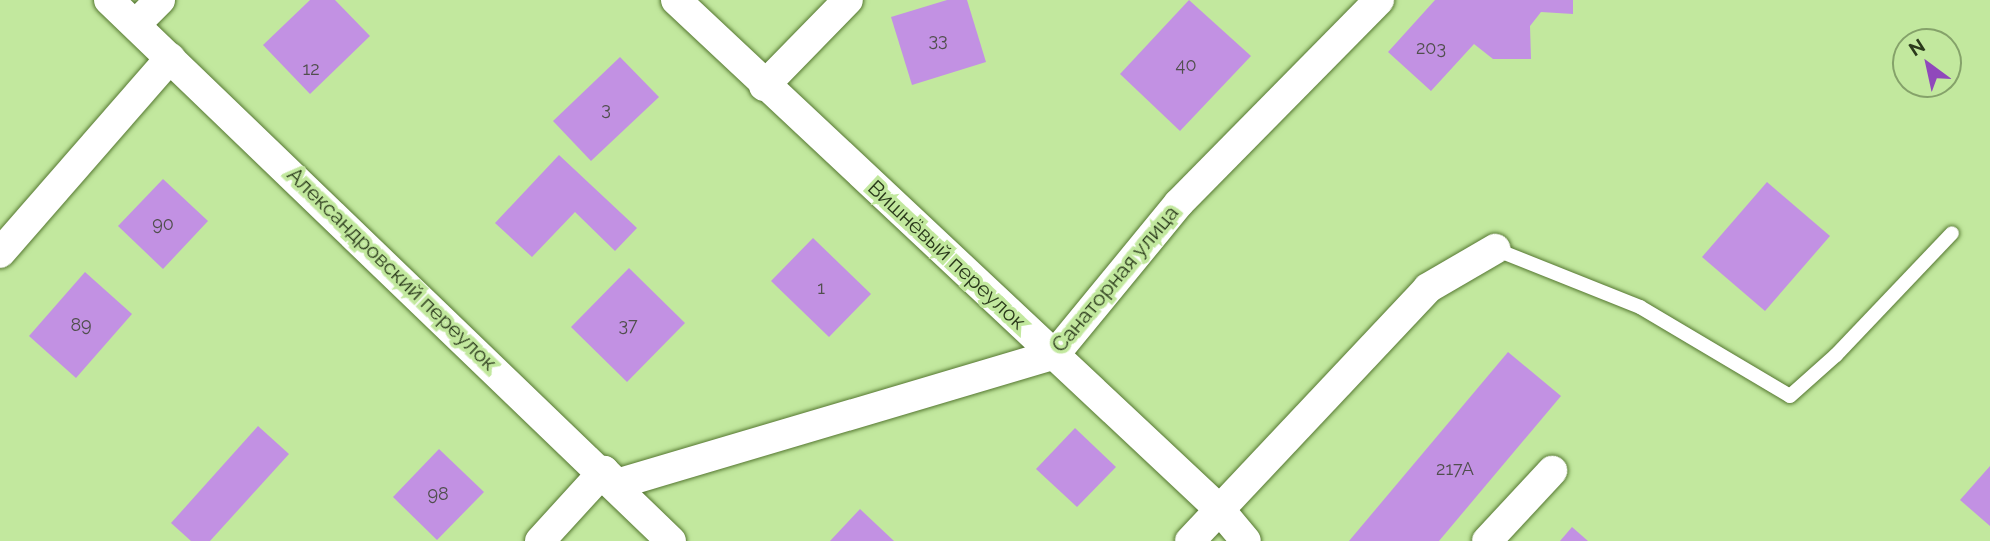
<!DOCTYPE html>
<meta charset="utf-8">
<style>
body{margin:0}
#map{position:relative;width:1990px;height:541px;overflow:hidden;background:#c2e89e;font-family:Raleway,sans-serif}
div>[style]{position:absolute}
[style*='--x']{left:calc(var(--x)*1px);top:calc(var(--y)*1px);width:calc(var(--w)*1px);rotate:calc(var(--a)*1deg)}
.building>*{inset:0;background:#c291e3}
.roads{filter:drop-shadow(0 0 2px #557731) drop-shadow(0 0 2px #557731)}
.service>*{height:14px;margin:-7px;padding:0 7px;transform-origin:7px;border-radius:7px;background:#fff}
.minor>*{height:30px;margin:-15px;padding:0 15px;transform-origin:15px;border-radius:15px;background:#fff}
span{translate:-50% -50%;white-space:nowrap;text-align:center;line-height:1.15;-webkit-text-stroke:7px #c2e89e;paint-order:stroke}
.number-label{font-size:18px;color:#504f4d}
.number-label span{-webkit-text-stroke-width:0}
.street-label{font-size:21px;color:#2a391b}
.north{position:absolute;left:1892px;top:28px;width:70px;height:70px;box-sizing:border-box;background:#c2e89e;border:2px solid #85a26a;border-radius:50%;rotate:327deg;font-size:19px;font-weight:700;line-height:28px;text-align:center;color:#2a391b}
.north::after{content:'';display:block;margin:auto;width:24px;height:32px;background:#9048bb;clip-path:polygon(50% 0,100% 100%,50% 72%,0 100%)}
</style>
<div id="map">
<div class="building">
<div style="clip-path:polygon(310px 0,335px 0,370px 36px,310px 94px,263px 45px)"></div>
<div style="clip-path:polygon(947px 0,967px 0,986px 62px,912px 85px,891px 17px)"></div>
<div style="clip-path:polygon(1189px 0,1251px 56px,1180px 131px,1120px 74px)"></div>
<div style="clip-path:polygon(1435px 0,1573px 0,1573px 14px,1541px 12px,1530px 26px,1531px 59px,1493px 59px,1474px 44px,1431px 91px,1388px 52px)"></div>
<div style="clip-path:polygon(620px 57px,659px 97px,591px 161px,553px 121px)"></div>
<div style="clip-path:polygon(559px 155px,637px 228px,615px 251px,575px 212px,532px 257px,495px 223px)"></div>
<div style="clip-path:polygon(163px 179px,208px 221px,163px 269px,118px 226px)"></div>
<div style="clip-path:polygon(1767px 182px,1830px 236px,1765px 311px,1702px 257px)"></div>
<div style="clip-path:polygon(813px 238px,871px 294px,829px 337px,771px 281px)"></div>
<div style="clip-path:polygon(629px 268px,685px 323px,627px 382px,571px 327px)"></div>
<div style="clip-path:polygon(85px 272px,132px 314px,76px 378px,29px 336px)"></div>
<div style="clip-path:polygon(1508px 352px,1561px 396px,1439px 541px,1349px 541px)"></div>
<div style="clip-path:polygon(258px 426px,289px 454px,210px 541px,191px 541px,171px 523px)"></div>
<div style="clip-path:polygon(1075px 428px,1116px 467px,1077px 507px,1036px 469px)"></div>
<div style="clip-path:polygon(439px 449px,484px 492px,437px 540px,393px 497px)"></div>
<div style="clip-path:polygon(1990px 466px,1990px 526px,1960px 500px)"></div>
<div style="clip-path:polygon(860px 509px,894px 541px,830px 541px)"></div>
<div style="clip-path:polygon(1572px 527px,1588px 541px,1560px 541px)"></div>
</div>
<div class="roads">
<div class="service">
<div style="--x:1495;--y:249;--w:156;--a:21.8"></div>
<div style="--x:1640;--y:307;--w:174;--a:30.7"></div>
<div style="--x:1790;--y:396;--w:62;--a:-41.7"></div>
<div style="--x:1836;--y:355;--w:168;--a:-46.4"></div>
</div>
<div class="minor">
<div style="--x:109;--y:0;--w:780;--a:43.91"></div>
<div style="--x:676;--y:0;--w:746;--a:43.15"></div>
<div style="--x:1220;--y:510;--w:40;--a:50"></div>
<div style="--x:136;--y:24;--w:34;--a:-45"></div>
<div style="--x:764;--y:86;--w:120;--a:-45.7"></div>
<div style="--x:0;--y:253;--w:259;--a:-48.9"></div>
<div style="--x:540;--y:541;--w:95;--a:-47.6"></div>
<div style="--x:604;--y:471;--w:18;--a:45"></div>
<div style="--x:617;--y:484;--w:457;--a:-16.5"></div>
<div style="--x:1055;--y:354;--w:195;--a:-50.6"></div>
<div style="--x:1179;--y:203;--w:285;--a:-45.4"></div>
<div style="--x:1190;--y:541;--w:347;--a:-46.7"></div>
<div style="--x:1428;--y:288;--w:78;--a:-30.2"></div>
<div style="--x:1487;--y:541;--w:96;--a:-47.1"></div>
</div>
</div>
<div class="number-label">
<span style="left:938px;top:40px">33</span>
<span style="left:1431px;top:48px">203</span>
<span style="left:1186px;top:65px">40</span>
<span style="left:311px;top:69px">12</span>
<span style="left:606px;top:109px">3</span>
<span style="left:163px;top:224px">90</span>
<span style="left:821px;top:288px">1</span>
<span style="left:81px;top:325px">89</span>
<span style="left:628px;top:325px">37</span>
<span style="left:1455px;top:469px">217А</span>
<span style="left:438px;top:494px">98</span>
</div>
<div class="street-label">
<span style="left:947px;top:255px;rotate:43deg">Вишнёвый переулок</span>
<span style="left:392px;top:269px;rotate:44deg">Александровский переулок</span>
<span style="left:1115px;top:279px;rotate:-50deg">Санаторная улица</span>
</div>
<div class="north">N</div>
</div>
